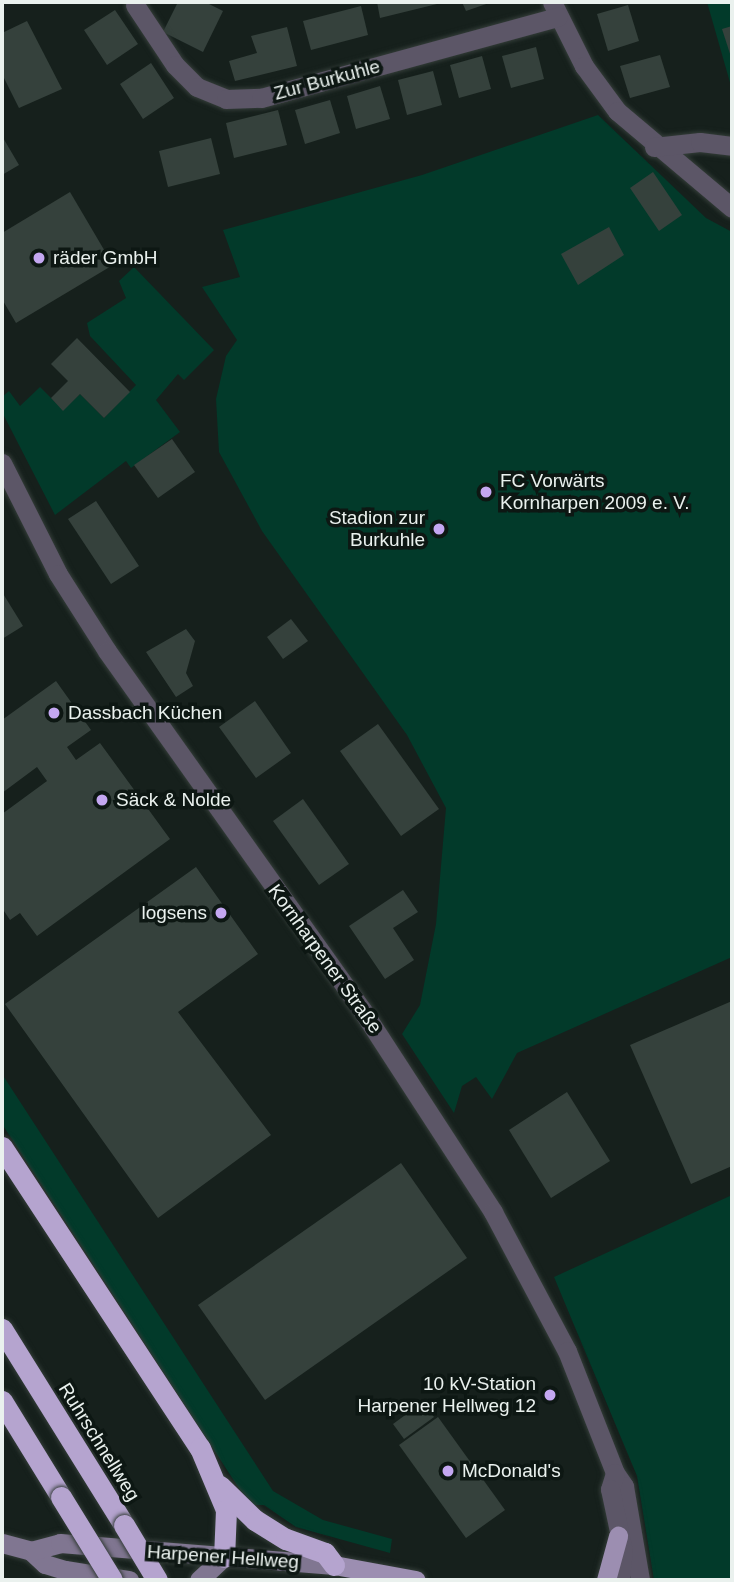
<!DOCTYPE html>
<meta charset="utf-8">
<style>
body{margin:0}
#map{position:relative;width:734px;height:1582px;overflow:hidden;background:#16201c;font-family:Arial,sans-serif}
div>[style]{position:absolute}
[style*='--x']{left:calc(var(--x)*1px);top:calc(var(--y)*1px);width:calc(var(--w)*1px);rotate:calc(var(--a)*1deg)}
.green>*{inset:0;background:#023a2a}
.building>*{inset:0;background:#35413c}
.roads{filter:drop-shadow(0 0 2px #343d39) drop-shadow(0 0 2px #343d39)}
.minor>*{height:19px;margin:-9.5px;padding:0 9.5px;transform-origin:9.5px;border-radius:9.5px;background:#5c5667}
.secondary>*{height:19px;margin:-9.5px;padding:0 9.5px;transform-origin:9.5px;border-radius:9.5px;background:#807691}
.primary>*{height:19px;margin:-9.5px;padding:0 9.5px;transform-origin:9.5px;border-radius:9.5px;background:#9c8eb1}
.motorway>*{height:21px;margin:-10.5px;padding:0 10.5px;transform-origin:10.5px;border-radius:10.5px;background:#b5a4cf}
.bridges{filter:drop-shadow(0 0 2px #343d39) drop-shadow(0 0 2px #343d39)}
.motorway-bridge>*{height:21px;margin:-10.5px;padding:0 10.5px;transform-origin:10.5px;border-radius:10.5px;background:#b5a4cf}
.dots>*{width:19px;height:19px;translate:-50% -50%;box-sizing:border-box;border:4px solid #0d1713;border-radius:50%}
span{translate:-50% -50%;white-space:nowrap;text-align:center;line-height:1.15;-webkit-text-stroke:7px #0d1713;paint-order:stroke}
.street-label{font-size:19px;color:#eaf1ee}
.poi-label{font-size:19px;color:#eaf1ee}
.left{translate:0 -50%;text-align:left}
.right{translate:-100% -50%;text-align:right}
.frame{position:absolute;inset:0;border:4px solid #eaf1ee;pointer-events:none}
</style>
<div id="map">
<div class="green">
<div style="clip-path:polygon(707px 2px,732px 2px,732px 86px,731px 86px)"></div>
<div style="clip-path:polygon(598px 115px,706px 218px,732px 232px,732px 957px,517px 1053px,492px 1099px,476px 1077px,462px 1086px,454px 1113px,402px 1034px,420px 1005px,436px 924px,446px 808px,407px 735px,262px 531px,219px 452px,216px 399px,226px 356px,237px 340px,202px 287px,240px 277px,223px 230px,422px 175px)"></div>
<div style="clip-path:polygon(134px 267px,214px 350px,184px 380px,178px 374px,156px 400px,180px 432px,131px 468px,126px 461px,55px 515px,2px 412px,2px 397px,9px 391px,20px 406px,40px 387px,63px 410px,80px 394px,104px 418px,136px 385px,90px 336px,87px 323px,126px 298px,119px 281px)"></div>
<div style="clip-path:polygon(2px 1074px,273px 1491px,323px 1520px,392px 1539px,390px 1553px,296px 1527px,264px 1505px,254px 1505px,240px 1490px,2px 1124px)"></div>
<div style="clip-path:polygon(732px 1195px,732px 1580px,654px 1580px,637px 1476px,554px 1277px)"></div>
</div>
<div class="building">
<div style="clip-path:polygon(178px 2px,205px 2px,223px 11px,203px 52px,163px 32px)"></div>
<div style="clip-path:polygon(377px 2px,437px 2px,437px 4px,380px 18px)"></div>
<div style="clip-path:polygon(462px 2px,492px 2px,466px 11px)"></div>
<div style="clip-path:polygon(628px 5px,639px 41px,608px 51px,597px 14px)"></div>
<div style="clip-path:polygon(361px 6px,368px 35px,311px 50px,303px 21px)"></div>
<div style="clip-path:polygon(115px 10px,138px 44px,107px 65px,84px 30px)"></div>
<div style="clip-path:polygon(27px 21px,62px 89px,19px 108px,2px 74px,2px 33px)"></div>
<div style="clip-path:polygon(732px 26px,732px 60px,722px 29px)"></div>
<div style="clip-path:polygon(287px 27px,297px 66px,235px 81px,229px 61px,257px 53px,251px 36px)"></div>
<div style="clip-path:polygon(536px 47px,544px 79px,511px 88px,502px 56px)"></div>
<div style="clip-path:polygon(660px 55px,670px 87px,630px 98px,620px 66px)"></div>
<div style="clip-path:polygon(482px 56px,491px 89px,459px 98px,450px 65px)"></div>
<div style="clip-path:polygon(151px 63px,174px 98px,143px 119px,120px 84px)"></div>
<div style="clip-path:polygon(433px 71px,442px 105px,407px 115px,398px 80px)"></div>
<div style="clip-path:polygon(380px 86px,390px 119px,356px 129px,347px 96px)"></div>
<div style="clip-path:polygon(330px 100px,340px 133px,305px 144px,295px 110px)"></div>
<div style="clip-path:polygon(278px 110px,287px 145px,234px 158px,226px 123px)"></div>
<div style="clip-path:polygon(2px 136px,19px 165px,2px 175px)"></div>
<div style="clip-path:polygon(211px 138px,220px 174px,168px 187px,159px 151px)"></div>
<div style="clip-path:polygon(653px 172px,682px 215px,659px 231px,630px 188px)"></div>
<div style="clip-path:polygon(70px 192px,113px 265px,16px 323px,2px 299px,2px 233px)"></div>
<div style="clip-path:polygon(609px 227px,624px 255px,578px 285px,561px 254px)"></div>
<div style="clip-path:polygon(77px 338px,130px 392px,104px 418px,80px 394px,63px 411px,51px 398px,68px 381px,51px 364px)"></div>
<div style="clip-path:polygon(172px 439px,195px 472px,158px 498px,134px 465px)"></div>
<div style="clip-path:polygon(96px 501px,139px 566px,111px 584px,68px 519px)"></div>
<div style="clip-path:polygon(2px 592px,23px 626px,2px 639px)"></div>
<div style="clip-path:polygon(291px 619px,308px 641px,283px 659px,267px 637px)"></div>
<div style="clip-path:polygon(186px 629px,195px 641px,186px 673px,193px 686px,176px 697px,146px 652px)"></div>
<div style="clip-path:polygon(56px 681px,91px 730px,67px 747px,76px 760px,100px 743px,170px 839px,37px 936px,20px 913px,10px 920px,2px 908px,2px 814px,47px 781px,37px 767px,2px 793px,2px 720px)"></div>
<div style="clip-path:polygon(255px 701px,291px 753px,256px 778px,219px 727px)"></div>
<div style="clip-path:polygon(378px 724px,439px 809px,401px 836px,340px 751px)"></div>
<div style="clip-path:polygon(303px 799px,349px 864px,319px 885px,273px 821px)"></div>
<div style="clip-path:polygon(196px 867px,258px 954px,178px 1012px,271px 1135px,158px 1218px,5px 1004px)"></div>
<div style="clip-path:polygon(403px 890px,418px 912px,393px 928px,414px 960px,385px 979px,349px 926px)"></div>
<div style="clip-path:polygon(732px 1001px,732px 1166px,691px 1184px,630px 1045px)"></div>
<div style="clip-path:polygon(567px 1092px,610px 1161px,551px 1198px,509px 1130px)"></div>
<div style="clip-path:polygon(401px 1163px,467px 1258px,265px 1400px,198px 1305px)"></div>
<div style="clip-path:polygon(550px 1389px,556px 1396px,550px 1401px,544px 1393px)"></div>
<div style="clip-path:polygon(423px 1402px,434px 1417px,404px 1439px,393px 1424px)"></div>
<div style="clip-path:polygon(438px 1417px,505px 1510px,466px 1538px,399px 1445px)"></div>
</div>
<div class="roads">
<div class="minor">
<div style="--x:552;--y:2;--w:72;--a:63.4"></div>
<div style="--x:584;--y:66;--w:56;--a:53.7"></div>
<div style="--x:617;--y:111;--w:150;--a:40.1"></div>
<div style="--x:135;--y:5;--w:72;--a:56.3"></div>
<div style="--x:175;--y:65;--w:31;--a:45"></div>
<div style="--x:197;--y:87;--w:31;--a:22"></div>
<div style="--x:226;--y:99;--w:35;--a:-2"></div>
<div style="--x:261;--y:98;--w:308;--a:-15.3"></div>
<div style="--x:654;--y:147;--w:46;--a:-6.2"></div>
<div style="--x:700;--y:142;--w:32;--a:7"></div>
<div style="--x:2;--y:463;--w:124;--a:63.2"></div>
<div style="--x:58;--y:574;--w:91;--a:57.5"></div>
<div style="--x:107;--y:651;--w:440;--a:54.6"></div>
<div style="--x:362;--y:1010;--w:241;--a:57"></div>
<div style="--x:493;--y:1212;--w:157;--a:62"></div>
<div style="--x:567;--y:1351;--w:131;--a:68.5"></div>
<div style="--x:615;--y:1473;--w:16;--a:55"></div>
<div style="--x:624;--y:1486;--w:95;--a:80.3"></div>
<div style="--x:615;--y:1473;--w:17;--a:107"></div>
<div style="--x:610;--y:1489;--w:62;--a:78"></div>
<div style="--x:623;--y:1550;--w:30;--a:96"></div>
</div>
<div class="secondary">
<div style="--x:2;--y:1543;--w:30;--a:15"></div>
<div style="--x:31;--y:1551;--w:19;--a:43"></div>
<div style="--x:45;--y:1564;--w:21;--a:17"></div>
<div style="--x:65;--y:1570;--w:65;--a:8.9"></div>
<div style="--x:31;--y:1551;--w:30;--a:-15"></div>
<div style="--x:60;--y:1543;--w:275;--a:4.6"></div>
<div style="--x:199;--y:1580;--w:34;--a:-43"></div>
</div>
<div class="primary">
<div style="--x:334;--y:1565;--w:83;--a:10.4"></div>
<div style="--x:606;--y:1580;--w:46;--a:-74.7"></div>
</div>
<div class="motorway">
<div style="--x:2;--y:1147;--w:360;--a:56.7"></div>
<div style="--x:200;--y:1448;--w:67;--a:67.2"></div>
<div style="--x:226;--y:1510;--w:47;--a:92.4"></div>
<div style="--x:2;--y:1329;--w:231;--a:58.1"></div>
<div style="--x:2;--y:1401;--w:113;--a:58.4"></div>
<div style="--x:220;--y:1486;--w:49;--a:44.2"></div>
<div style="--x:255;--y:1520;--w:36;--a:32"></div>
<div style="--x:286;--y:1539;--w:41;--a:19.7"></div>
<div style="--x:325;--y:1553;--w:15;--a:53"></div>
</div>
</div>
<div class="bridges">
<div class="motorway-bridge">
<div style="--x:61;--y:1497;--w:97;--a:58.4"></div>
<div style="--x:124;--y:1525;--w:64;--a:59"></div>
</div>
</div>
<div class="dots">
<div style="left:39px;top:258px;background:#c4a7f1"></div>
<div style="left:486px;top:492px;background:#c4a7f1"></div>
<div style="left:439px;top:529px;background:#c4a7f1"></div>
<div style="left:54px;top:713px;background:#c4a7f1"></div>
<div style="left:102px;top:800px;background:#c4a7f1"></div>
<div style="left:221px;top:913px;background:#c4a7f1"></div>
<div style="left:550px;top:1395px;background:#c4a7f1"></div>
<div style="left:448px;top:1471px;background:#c4a7f1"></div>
</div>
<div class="street-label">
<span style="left:327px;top:80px;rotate:-15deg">Zur Burkuhle</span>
<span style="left:325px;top:959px;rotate:54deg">Kornharpener Straße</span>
<span style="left:99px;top:1442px;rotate:58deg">Ruhrschnellweg</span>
<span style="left:223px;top:1557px;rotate:4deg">Harpener Hellweg</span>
</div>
<div class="poi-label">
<span class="left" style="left:53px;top:258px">räder GmbH</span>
<span class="left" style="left:500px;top:492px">FC Vorwärts<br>Kornharpen 2009 e. V.</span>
<span class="right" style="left:425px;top:529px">Stadion zur<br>Burkuhle</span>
<span class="left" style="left:68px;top:713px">Dassbach Küchen</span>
<span class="left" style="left:116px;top:800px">Säck &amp; Nolde</span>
<span class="right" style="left:207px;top:913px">logsens</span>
<span class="right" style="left:536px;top:1395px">10 kV-Station<br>Harpener Hellweg 12</span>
<span class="left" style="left:462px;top:1471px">McDonald's</span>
</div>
<div class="frame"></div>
</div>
